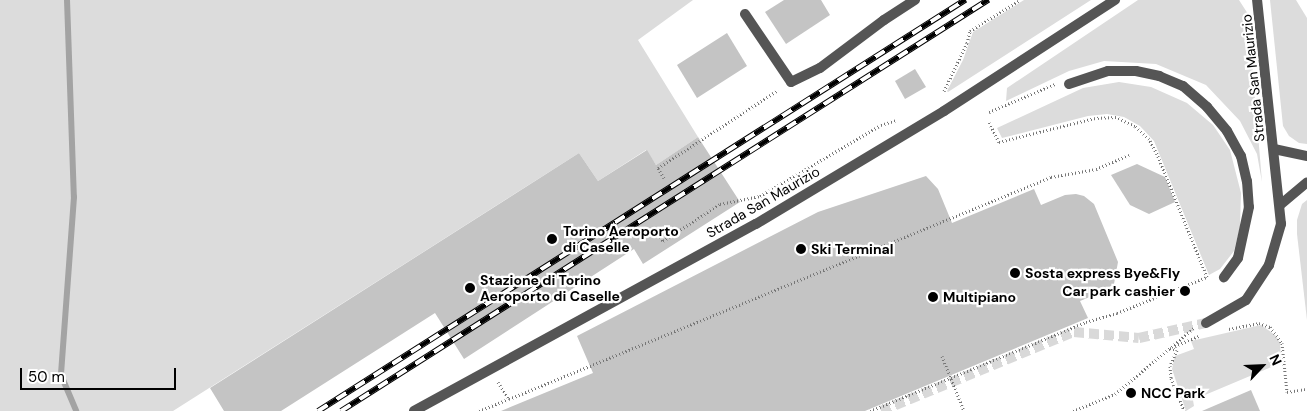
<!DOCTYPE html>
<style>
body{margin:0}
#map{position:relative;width:1307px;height:411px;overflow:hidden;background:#fff;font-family:"DM Sans",sans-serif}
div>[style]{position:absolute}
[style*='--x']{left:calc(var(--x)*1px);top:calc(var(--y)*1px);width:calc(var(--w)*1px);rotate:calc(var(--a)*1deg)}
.green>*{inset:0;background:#dcdcdc}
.stream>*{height:6px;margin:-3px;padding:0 3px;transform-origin:3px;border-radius:3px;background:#a3a3a3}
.building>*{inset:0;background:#c4c4c4}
.street-tunnel>*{height:10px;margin-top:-5px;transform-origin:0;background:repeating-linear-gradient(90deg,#d9d9d9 0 10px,transparent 0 15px)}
.path>*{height:3px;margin-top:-1.5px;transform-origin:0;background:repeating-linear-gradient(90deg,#777 0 1px,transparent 0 3.5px)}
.street>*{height:10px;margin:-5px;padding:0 5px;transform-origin:5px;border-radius:5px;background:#555}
.rail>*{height:5.5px;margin-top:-2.75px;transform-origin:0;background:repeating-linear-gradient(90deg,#fff 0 11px,#000 0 22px);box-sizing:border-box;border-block:1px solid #000}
.dots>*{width:14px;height:14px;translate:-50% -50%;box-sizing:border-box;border:2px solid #fff;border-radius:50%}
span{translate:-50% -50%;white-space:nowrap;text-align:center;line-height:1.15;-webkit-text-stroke:4.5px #fff;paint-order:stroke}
.street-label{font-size:14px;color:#000}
.poi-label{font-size:14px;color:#000;font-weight:700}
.left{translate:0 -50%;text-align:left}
.right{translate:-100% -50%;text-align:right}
.north{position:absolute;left:1237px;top:341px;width:50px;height:50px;-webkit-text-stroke:4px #fff;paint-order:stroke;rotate:65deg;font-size:14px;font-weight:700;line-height:20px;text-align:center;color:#000}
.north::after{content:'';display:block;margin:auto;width:18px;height:22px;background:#000;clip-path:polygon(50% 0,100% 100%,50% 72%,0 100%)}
.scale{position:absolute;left:20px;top:368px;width:156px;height:22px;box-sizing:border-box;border:2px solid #000;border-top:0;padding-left:6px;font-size:15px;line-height:18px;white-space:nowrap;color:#000;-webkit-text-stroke:4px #fff;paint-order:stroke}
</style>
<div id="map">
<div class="green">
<div style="clip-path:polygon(0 0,693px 0,638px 40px,698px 137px,656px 165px,646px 150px,598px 181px,579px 153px,173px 411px,0 411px)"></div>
<div style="clip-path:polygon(1024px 0,1091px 0,948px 92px,947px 91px,963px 60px,973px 32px)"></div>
<div style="clip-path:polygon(1138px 0,1239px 0,1248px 14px,1262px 182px,1257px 154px,1240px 121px,1206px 85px,1156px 64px,1104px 61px,1069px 71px,1006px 101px,1007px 88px)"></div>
<div style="clip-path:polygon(1270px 0,1296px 0,1307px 18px,1307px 144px,1299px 143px,1289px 136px,1283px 126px)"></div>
<div style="clip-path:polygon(1119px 82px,1151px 87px,1187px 103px,1213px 125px,1230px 150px,1241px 193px,1240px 227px,1234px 251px,1220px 269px,1209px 275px,1154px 141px,1140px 126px,1124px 117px,1107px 114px,1088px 116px,1002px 138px,997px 128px,1083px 88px)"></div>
<div style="clip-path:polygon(1307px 200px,1307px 320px,1297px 234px,1297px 220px,1302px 204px)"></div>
<div style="clip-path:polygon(1261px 325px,1275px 335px,1280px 343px,1281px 359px,1274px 366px,1193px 400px,1194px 406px,1186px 411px,1172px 369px,1175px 356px,1194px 349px,1191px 341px)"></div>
</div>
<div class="stream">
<div style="--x:67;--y:0;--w:197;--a:88"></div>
<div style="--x:74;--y:197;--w:178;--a:94.2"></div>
<div style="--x:61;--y:375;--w:39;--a:67"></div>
</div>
<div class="building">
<div style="clip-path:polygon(784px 0,821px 0,830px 15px,786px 44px,765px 12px)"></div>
<div style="clip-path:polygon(727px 33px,747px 66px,697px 98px,677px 65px)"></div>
<div style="clip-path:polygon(915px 69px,926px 87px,905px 99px,895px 81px)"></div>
<div style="clip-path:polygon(698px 137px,740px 202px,643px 264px,634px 249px,464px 359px,435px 313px,281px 411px,224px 411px,210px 388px,579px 153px,598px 181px,647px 150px,656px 165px)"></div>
<div style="clip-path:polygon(1137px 164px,1165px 177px,1175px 202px,1149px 214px,1130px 205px,1111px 175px)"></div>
<div style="clip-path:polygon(926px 176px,938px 189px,952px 223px,1034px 189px,1041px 205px,1065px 195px,1076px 194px,1084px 196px,1094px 204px,1118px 262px,1114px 284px,1102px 292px,1080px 301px,1088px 318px,865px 411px,501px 411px,593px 373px,577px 336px,818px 212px)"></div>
<div style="clip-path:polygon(1251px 390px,1260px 411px,1202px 411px)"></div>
</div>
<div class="street-tunnel">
<div style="--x:881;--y:411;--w:209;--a:-22.3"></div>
<div style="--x:1074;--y:332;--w:65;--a:5.3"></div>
<div style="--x:1139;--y:338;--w:69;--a:-12.6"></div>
</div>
<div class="path">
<div style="--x:944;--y:91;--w:53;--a:-64.4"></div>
<div style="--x:967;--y:43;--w:12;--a:-76"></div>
<div style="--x:970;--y:31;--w:59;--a:-31.8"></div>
<div style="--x:989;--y:112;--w:72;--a:-23"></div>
<div style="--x:664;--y:178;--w:12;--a:-121"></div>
<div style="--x:658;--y:168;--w:143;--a:-33"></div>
<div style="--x:654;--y:228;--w:16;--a:55"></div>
<div style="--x:663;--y:241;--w:68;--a:-33"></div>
<div style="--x:720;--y:204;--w:41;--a:-11.3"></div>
<div style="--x:760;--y:196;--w:140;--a:-30.4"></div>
<div style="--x:881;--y:125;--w:16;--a:-18"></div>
<div style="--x:1229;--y:329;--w:31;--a:-11"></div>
<div style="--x:1259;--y:323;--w:12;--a:20"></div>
<div style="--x:1270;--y:327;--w:20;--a:53"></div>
<div style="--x:1282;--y:343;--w:49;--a:84.2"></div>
<div style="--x:1287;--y:392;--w:20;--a:-9"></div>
<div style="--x:1175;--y:346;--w:26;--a:-23"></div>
<div style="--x:1170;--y:348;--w:7;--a:16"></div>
<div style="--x:1177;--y:350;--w:17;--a:114"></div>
<div style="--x:1170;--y:366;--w:12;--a:85"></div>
<div style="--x:1171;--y:378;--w:35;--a:68"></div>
<div style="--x:942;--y:356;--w:59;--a:68.2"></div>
<div style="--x:498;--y:382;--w:20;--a:57"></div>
<div style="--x:509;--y:399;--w:586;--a:-22.27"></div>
<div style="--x:1051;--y:177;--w:46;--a:-10.1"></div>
<div style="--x:1096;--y:169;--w:36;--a:-23"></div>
<div style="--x:479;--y:411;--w:32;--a:-22"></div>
<div style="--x:870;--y:411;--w:234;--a:-22.4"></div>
<div style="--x:1086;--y:322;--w:32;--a:-16"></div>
<div style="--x:1117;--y:313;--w:97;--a:-21.8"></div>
<div style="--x:1207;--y:277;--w:133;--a:-112.1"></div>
<div style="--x:1157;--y:154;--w:17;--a:-118"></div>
<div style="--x:1149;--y:139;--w:19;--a:-137"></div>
<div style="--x:1135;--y:126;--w:21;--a:-155"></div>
<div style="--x:1116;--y:117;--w:21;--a:177"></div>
<div style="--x:1095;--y:118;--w:99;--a:166"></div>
<div style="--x:999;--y:142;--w:22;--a:-117"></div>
<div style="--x:1073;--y:411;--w:45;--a:-22"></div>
<div style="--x:1115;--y:394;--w:103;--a:-39.9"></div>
</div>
<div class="street">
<div style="--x:745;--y:14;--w:82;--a:55.9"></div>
<div style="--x:791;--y:82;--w:32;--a:-26"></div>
<div style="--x:820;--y:68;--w:80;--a:-36.9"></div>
<div style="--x:884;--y:20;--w:37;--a:-33"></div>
<div style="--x:1069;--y:84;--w:41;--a:-18.4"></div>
<div style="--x:1108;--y:71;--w:28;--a:0"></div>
<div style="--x:1136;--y:71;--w:24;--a:12"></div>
<div style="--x:1159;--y:76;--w:26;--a:23"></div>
<div style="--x:1183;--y:86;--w:32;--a:41"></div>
<div style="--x:1207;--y:107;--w:31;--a:50"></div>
<div style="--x:1227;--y:131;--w:29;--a:61"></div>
<div style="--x:1241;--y:156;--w:26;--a:77"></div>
<div style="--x:1247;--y:181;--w:26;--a:86"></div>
<div style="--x:1249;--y:207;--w:52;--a:102.2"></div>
<div style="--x:1238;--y:258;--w:24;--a:126"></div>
<div style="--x:1274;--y:149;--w:34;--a:12"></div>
<div style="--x:1280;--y:205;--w:35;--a:-40"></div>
<div style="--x:1206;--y:323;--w:46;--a:-29.9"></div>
<div style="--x:1246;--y:300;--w:42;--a:-56.7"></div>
<div style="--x:1269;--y:265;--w:43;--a:-73.7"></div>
<div style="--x:1281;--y:224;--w:225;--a:-96.1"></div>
<div style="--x:414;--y:411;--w:390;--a:-28.7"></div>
<div style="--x:756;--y:224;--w:219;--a:-31"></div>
<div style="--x:944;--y:111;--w:204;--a:-33"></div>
</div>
<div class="rail">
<div style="--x:318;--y:411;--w:767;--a:-32.43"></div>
<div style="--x:341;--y:411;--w:767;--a:-32.43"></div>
</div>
<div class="dots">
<div style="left:552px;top:239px;background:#000"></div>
<div style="left:801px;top:249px;background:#000"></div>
<div style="left:1015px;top:273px;background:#000"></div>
<div style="left:470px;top:288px;background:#000"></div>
<div style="left:1185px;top:291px;background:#000"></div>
<div style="left:933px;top:297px;background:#000"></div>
<div style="left:1131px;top:393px;background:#000"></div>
</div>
<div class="street-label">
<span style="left:1253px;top:78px;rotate:-96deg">Strada San Maurizio</span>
<span style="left:763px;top:202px;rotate:-30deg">Strada San Maurizio</span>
</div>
<div class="poi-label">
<span class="left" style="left:563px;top:239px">Torino Aeroporto<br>di Caselle</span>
<span class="left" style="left:811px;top:249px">Ski Terminal</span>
<span class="left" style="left:1025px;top:273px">Sosta express Bye&amp;Fly</span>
<span class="left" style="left:480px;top:288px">Stazione di Torino<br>Aeroporto di Caselle</span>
<span class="right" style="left:1175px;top:291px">Car park cashier</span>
<span class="left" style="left:943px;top:297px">Multipiano</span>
<span class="left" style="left:1141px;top:393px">NCC Park</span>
</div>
<div class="north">N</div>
<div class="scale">50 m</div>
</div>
